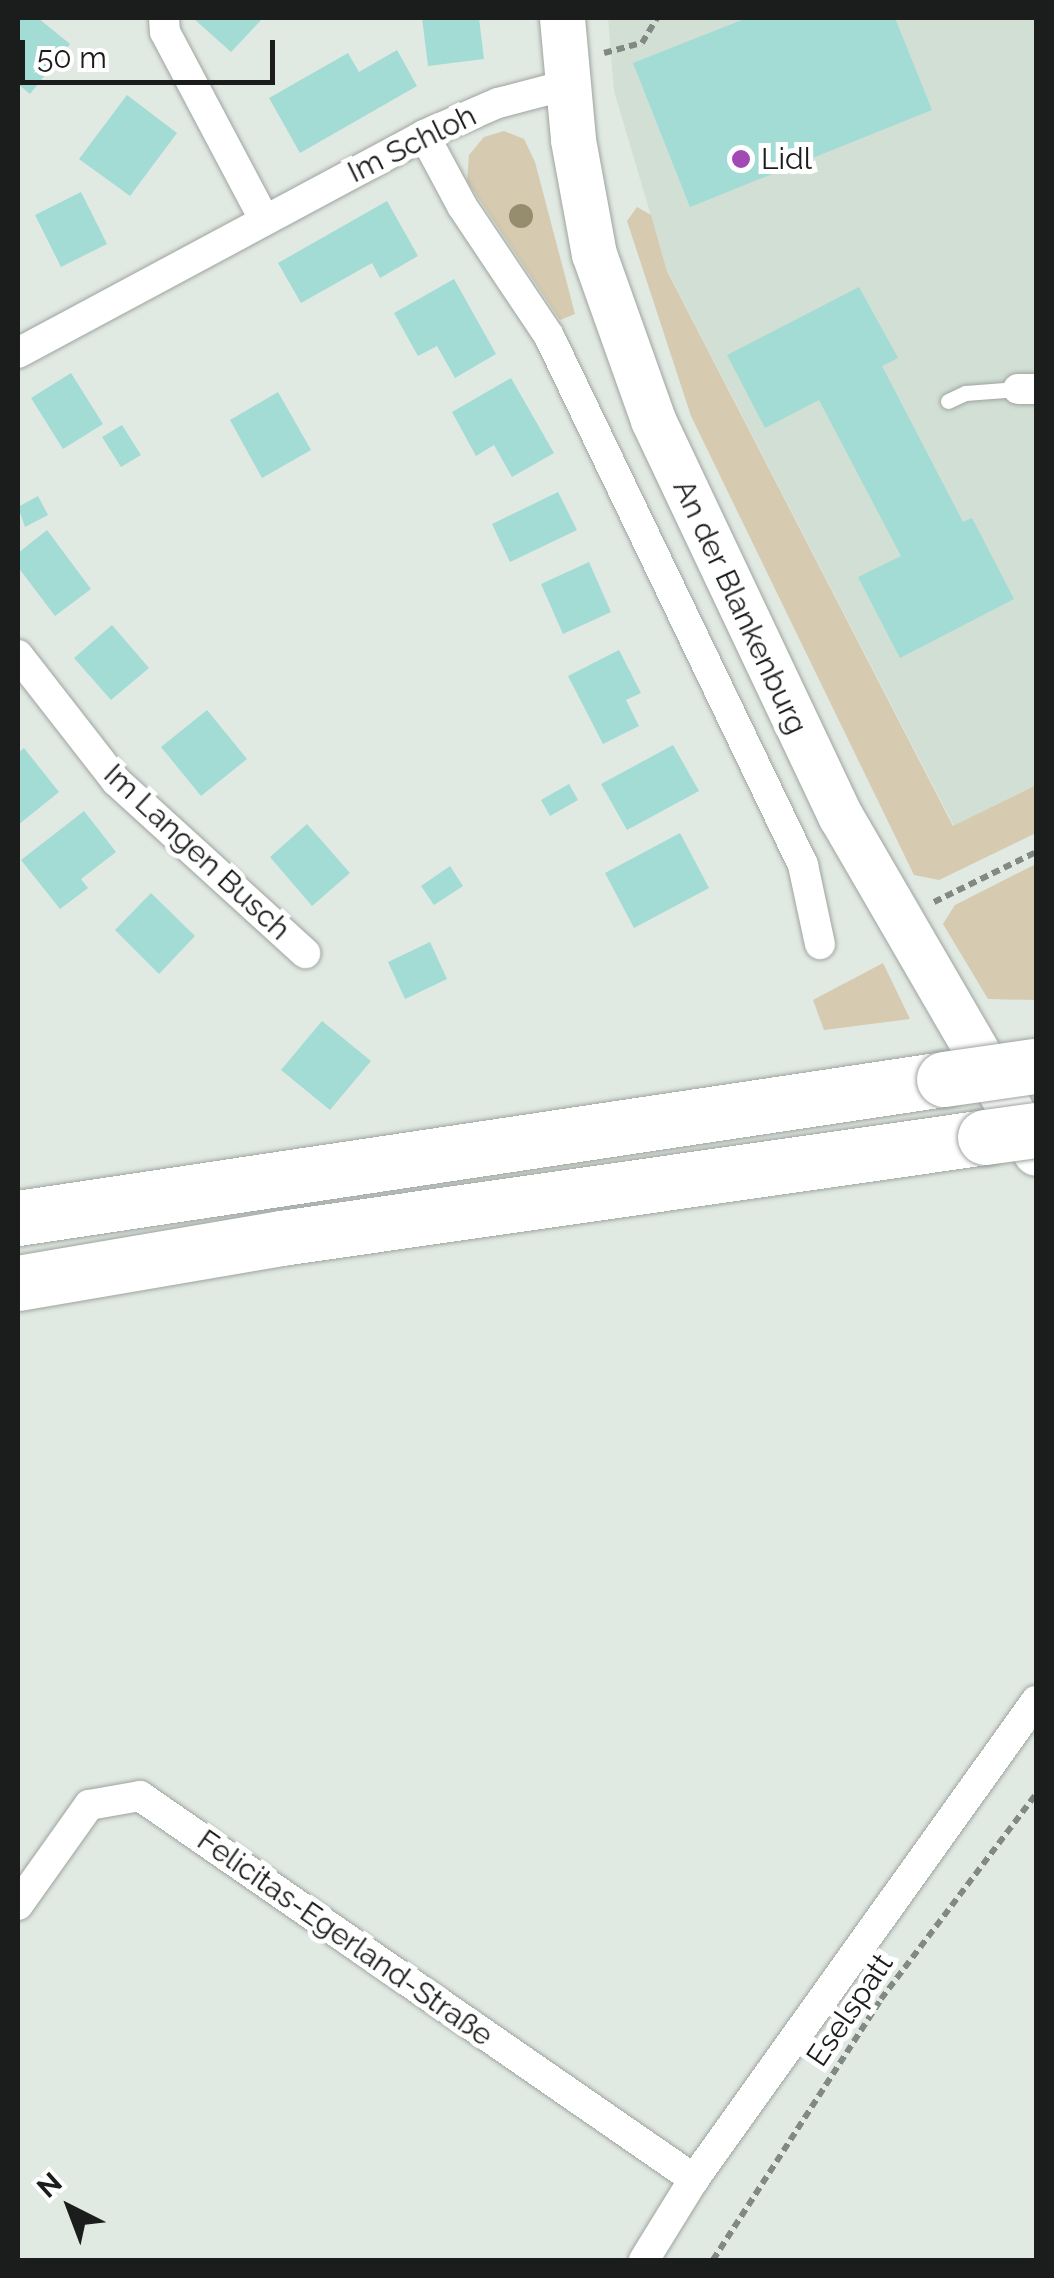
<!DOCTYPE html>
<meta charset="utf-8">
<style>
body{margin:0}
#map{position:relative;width:1054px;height:2278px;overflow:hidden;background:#e1e9e3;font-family:Raleway,sans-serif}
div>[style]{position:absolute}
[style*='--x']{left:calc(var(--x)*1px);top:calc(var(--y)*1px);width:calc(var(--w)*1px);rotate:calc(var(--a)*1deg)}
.built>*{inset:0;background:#d1dfd4}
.green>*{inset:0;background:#d6cab1}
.building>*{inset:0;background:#a2dcd5}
.path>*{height:6px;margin-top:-3px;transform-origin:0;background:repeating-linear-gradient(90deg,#828883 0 8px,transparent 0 13px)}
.roads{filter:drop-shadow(0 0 2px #9ea49f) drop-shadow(0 0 2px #9ea49f)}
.lane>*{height:15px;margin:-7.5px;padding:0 7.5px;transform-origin:7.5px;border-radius:7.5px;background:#fff}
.street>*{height:30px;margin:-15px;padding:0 15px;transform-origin:15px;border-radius:15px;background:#fff}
.secondary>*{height:45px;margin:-22.5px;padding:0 22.5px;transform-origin:22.5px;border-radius:22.5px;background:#fff}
.highway>*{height:55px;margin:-27.5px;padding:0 27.5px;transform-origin:27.5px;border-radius:27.5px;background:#fff}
.bridges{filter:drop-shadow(0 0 2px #9ea49f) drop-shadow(0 0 2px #9ea49f)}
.highway-bridge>*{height:55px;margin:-27.5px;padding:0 27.5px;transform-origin:27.5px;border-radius:27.5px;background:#fff}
.trees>*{width:24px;height:24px;margin:-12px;border-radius:50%;background:#958d6e}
.dots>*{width:28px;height:28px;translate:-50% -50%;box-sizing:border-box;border:5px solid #fff;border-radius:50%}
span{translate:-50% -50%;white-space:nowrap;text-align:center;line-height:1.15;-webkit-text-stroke:10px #fff;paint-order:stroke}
.street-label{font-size:30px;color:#1a1d1b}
.poi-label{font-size:30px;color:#1a1d1b}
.left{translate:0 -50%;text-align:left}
.frame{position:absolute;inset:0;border:20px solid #1a1d1b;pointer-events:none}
.north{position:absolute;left:20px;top:2158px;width:100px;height:100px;-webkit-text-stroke:8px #fff;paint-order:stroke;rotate:318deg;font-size:28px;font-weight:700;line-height:40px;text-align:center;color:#1a1d1b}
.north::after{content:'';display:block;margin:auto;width:35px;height:45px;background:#1a1d1b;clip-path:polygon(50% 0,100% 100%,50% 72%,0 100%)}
.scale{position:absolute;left:20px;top:40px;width:255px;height:45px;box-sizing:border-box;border:5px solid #1a1d1b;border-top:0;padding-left:12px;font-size:30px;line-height:35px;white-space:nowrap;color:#1a1d1b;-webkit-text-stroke:8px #fff;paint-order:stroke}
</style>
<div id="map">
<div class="built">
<div style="clip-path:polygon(608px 18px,1036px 18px,1036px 785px,954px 826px,667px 270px,614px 91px)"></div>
</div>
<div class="green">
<div style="clip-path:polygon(504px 131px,524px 139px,535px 162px,575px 314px,560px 320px,467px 181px,469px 155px,484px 137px)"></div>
<div style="clip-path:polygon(637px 207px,651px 215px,667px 271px,953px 826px,1036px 785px,1036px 833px,939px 880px,914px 875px,691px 416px,627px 221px)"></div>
<div style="clip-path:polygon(1036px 864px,1036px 1000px,988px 999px,943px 924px,955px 905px)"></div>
<div style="clip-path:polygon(883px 963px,910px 1019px,824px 1030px,813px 1000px)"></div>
</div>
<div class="building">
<div style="clip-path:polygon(18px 18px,38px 18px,70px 44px,30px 94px,18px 84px)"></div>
<div style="clip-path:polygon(193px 18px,263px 18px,231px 52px)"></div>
<div style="clip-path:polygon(422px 18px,479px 18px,484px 59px,428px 66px)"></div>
<div style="clip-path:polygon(747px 18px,895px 18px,932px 110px,690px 207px,633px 63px)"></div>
<div style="clip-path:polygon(397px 50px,417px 86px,300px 153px,269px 98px,348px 53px,359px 72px)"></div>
<div style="clip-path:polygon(127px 95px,177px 133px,130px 196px,79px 159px)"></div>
<div style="clip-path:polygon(81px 192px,107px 244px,61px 267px,35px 215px)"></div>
<div style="clip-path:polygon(387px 201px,418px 256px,380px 278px,372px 263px,301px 303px,278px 263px)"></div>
<div style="clip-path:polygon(454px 279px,496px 354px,455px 378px,437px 346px,418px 356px,394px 313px)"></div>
<div style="clip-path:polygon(859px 287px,898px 358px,882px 366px,963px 522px,972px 518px,1014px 599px,900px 658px,858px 577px,901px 556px,819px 400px,765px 428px,727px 355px)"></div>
<div style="clip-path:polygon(71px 373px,103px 424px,63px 449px,31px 398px)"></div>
<div style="clip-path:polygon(511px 378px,554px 453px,512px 477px,494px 445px,476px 456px,452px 412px)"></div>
<div style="clip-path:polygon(278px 392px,311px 450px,262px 478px,230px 420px)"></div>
<div style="clip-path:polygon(122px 425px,141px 455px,121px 467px,102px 437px)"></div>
<div style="clip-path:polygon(558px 492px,577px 530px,510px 562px,492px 524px)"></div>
<div style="clip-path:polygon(38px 496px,48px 515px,25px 527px,18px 507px)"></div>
<div style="clip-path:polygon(47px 530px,91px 589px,55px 616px,18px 567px,18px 553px)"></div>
<div style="clip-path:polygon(589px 562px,611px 612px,563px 634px,541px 584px)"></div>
<div style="clip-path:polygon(112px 625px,149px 668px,111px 700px,74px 658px)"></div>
<div style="clip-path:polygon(619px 650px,641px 693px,626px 700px,639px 726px,603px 744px,568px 676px)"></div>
<div style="clip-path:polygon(207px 710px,247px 759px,201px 796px,161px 747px)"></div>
<div style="clip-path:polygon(673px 745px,699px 791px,627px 830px,601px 784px)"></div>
<div style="clip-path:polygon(24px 748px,59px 792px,18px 825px,18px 753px)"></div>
<div style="clip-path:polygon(569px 784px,578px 800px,550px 816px,541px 800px)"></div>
<div style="clip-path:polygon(84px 811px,116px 852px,81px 879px,88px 888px,60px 909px,21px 860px)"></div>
<div style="clip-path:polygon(307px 824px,350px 873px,312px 906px,270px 857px)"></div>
<div style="clip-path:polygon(680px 833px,709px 888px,634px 928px,605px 873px)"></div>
<div style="clip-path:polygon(450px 866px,463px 886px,434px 905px,421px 886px)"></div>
<div style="clip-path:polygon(151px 893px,195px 936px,159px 974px,115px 930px)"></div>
<div style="clip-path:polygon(430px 942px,447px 979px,405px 999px,388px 962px)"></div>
<div style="clip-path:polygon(322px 1021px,371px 1061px,330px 1110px,281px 1070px)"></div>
</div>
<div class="path">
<div style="--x:604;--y:53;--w:39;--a:-15"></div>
<div style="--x:642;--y:43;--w:29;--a:-59"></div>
<div style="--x:934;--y:902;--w:114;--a:-26.1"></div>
<div style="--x:713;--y:2260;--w:310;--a:-57.2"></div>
<div style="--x:881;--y:1999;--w:257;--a:-52.9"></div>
</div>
<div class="roads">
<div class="lane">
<div style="--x:948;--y:401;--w:19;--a:-25"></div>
<div style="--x:965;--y:393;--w:53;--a:-4.3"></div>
</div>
<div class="street">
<div style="--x:164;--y:18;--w:14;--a:86"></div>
<div style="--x:165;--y:32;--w:212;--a:62.1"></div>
<div style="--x:424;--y:135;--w:81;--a:61.8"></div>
<div style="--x:462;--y:206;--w:156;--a:56.2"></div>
<div style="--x:549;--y:336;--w:587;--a:64.35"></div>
<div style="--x:803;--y:865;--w:81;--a:77.9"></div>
<div style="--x:18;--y:353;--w:461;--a:-28.2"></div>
<div style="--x:424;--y:135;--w:81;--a:-23.4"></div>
<div style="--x:498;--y:103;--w:71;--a:-14.6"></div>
<div style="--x:1018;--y:389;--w:18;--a:0"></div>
<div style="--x:18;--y:655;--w:160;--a:52.1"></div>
<div style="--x:116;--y:781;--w:256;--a:42.3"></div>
<div style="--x:18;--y:1905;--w:123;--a:-54.6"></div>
<div style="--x:89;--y:1805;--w:52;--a:-10"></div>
<div style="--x:140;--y:1796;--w:674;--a:34.66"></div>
<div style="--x:644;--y:2260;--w:95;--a:-58.3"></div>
<div style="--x:694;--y:2179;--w:588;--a:-54.42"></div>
</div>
<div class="secondary">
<div style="--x:562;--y:18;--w:122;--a:84.8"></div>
<div style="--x:573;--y:140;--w:116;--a:79.6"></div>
<div style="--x:594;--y:254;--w:176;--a:70.4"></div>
<div style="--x:653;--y:420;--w:439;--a:64.7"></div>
<div style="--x:841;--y:817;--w:388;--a:59.9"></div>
</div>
<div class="highway">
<div style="--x:18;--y:1218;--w:936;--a:-8.54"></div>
<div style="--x:18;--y:1283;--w:267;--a:-9.7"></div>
<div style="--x:281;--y:1238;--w:711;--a:-8.16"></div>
</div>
</div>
<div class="bridges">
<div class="highway-bridge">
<div style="--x:944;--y:1079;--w:91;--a:-8.2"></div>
<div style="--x:985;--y:1137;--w:51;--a:-7.8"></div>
</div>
</div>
<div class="trees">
<div style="left:521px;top:216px"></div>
</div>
<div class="dots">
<div style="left:741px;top:159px;background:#a249b5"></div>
</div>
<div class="street-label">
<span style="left:412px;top:144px;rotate:-26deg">Im Schloh</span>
<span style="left:740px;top:607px;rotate:65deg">An der Blankenburg</span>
<span style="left:197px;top:852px;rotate:43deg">Im Langen Busch</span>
<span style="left:345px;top:1938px;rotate:35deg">Felicitas-Egerland-Straße</span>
<span style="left:850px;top:2010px;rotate:-56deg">Eselspatt</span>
</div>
<div class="poi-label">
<span class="left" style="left:761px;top:159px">Lidl</span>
</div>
<div class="frame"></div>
<div class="north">N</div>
<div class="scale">50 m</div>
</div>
